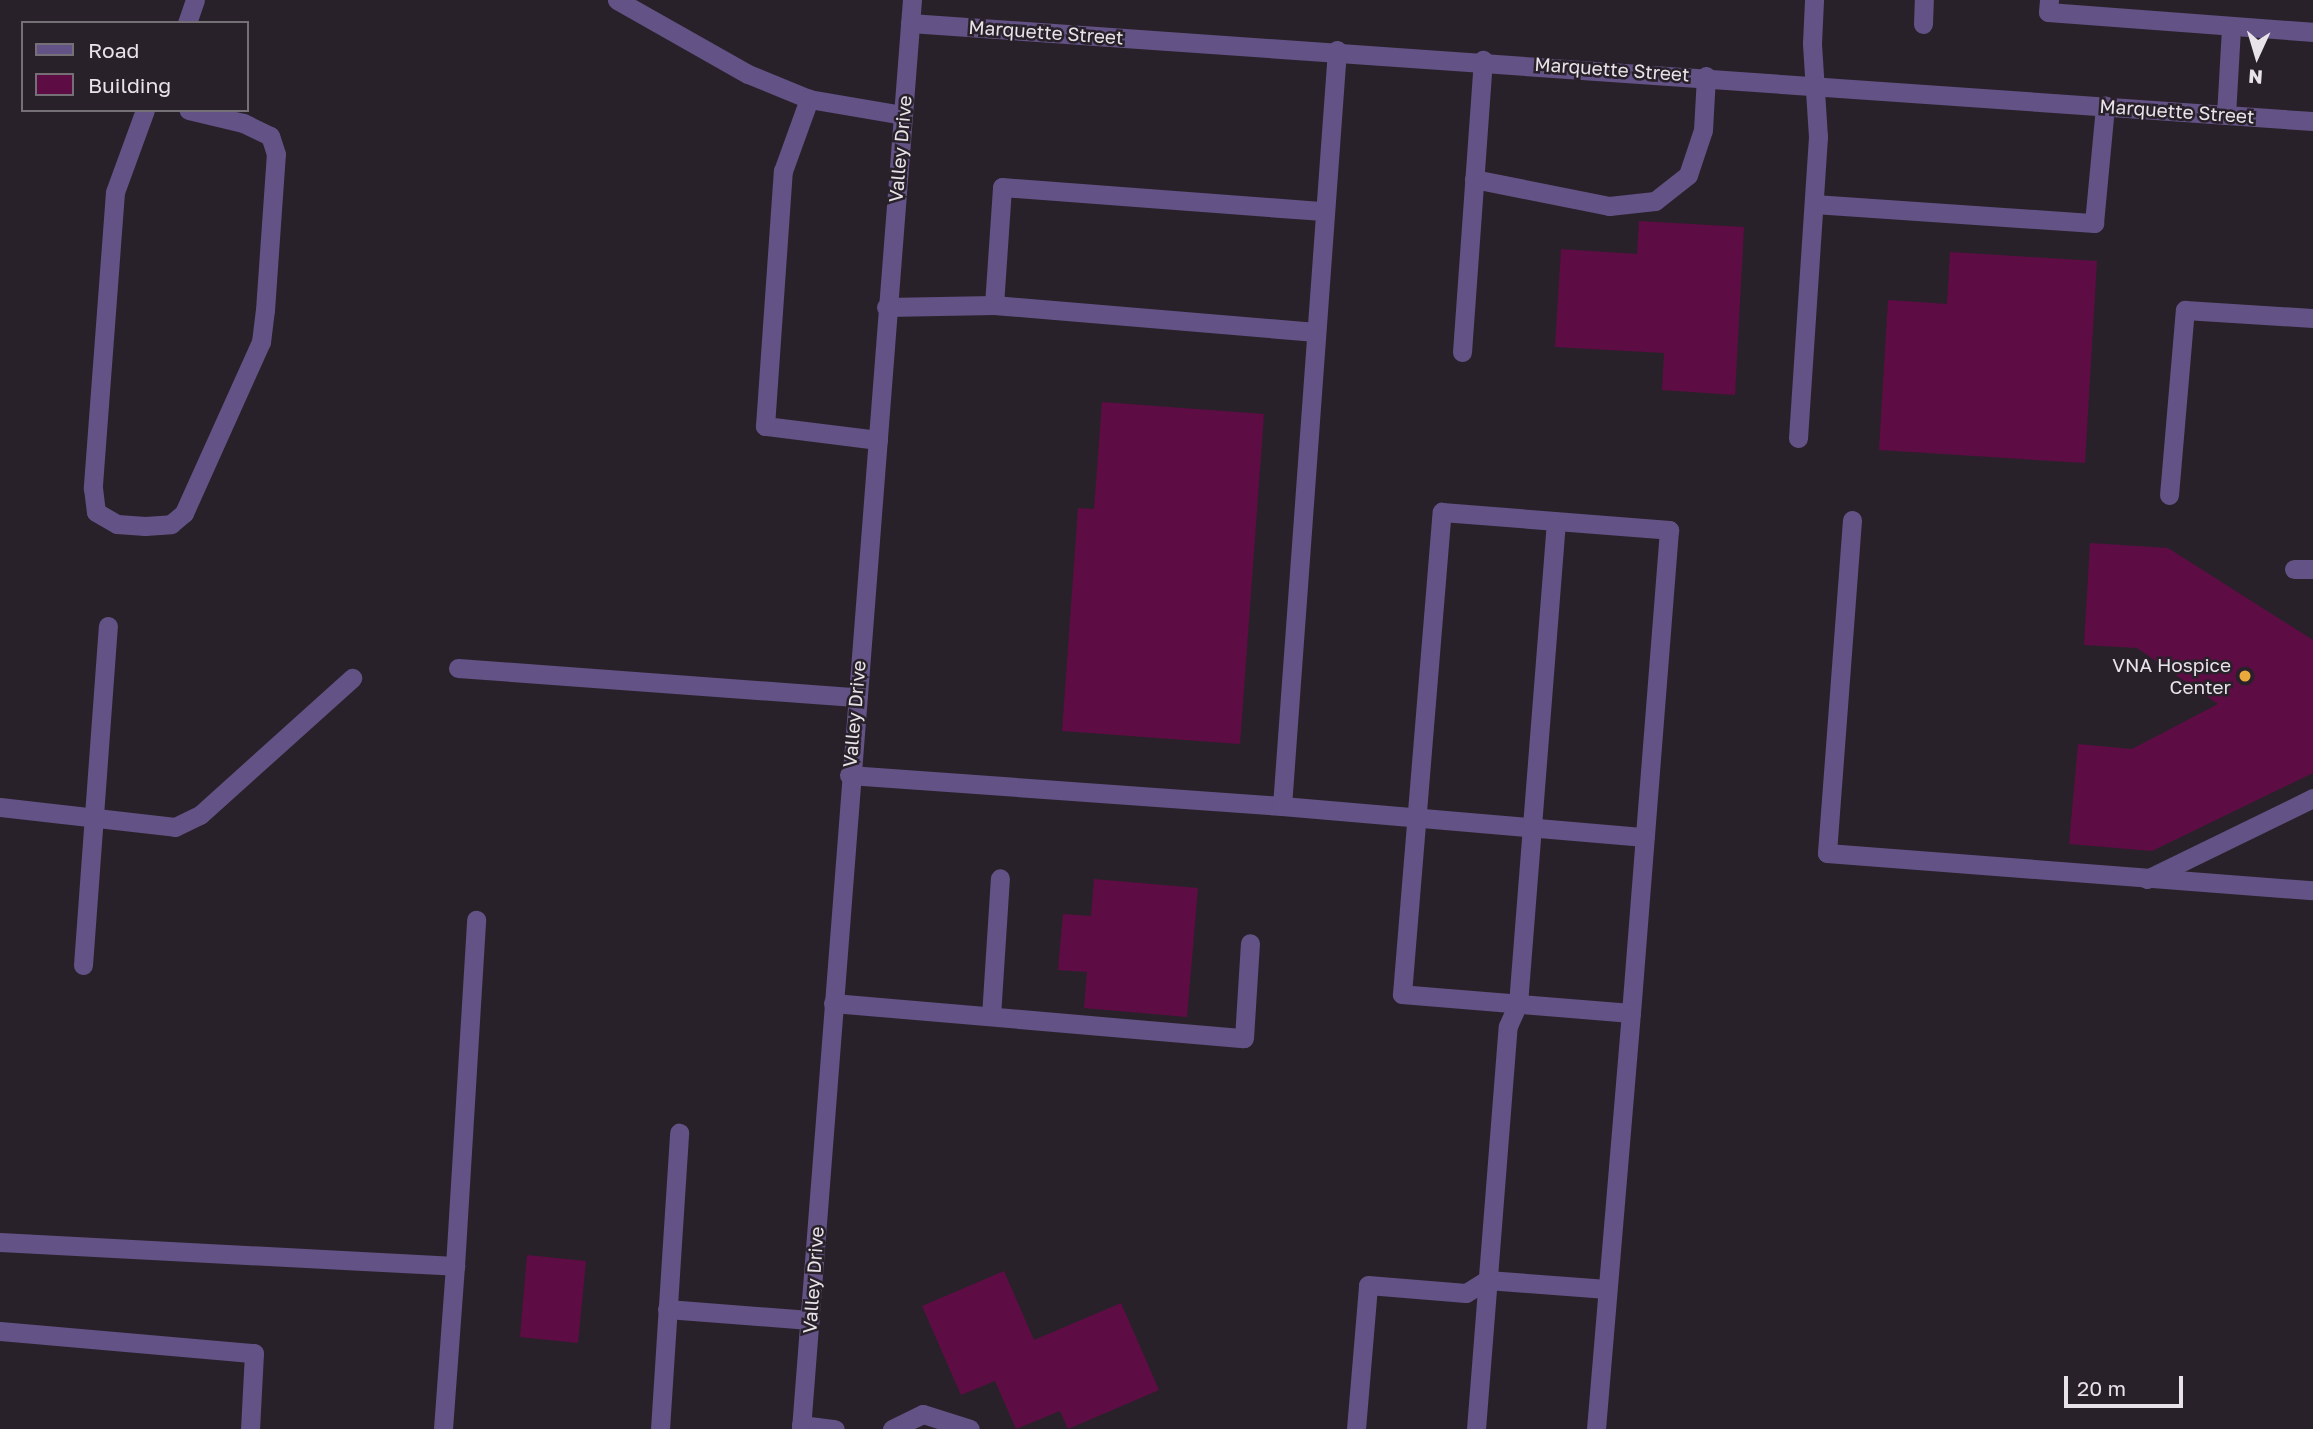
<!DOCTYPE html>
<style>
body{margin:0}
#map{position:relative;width:2313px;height:1429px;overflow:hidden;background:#29212a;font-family:"Golos Text",sans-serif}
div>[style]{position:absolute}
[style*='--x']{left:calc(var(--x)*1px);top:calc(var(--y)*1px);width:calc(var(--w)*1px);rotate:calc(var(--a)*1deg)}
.building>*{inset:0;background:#5d0d44}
.service>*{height:19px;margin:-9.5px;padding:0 9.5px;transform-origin:9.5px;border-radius:9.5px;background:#635285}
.minor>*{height:19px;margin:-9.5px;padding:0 9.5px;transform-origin:9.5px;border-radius:9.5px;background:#635285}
.dots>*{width:19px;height:19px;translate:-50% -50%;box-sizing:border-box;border:4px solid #29212a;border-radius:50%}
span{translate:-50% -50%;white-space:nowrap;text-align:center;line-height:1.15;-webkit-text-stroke:5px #29212a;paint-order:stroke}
.street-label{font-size:19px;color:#e8e3e8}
.poi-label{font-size:19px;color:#e8e3e8}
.right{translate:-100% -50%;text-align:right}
.legend{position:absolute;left:21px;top:21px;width:228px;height:91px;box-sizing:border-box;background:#29212a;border:2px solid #756f76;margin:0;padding:9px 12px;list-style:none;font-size:21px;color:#e8e3e8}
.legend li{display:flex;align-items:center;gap:14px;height:35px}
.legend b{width:35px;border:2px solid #756f76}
.north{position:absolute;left:2222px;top:21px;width:70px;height:70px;-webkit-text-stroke:5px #29212a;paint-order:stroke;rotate:184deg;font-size:19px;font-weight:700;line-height:28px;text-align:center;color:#e8e3e8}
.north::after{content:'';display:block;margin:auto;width:24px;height:32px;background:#e8e3e8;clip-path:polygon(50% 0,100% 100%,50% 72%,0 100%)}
.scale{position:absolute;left:2064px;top:1376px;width:119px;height:32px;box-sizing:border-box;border:4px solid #e8e3e8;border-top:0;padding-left:9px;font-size:21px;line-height:24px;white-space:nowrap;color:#e8e3e8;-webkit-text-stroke:5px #29212a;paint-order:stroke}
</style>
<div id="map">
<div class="building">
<div style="clip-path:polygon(1639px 221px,1744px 227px,1735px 395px,1662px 390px,1664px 353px,1555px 347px,1561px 249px,1637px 254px)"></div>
<div style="clip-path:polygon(1950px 252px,2097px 261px,2085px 463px,1879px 450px,1888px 300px,1947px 304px)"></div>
<div style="clip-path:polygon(1102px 402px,1264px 414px,1240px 744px,1062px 731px,1078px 508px,1094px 509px)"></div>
<div style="clip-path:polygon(2090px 543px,2168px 548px,2313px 640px,2313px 773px,2152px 851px,2069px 844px,2078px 744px,2132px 749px,2218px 704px,2137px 648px,2084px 645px)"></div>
<div style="clip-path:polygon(1094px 879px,1198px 888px,1187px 1017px,1084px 1008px,1087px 972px,1058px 970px,1063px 914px,1091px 916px)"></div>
<div style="clip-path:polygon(527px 1255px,586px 1261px,578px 1343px,520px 1337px)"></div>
<div style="clip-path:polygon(1004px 1271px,1034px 1340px,1121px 1303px,1159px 1390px,1068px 1429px,1060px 1411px,1016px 1429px,995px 1381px,961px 1395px,922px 1306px)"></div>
</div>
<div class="service">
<div style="--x:617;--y:0;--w:150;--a:29.5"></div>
<div style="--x:748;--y:74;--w:66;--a:22.3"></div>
<div style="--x:2049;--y:0;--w:12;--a:95"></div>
<div style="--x:2048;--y:12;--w:266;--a:4.3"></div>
<div style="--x:187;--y:23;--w:24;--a:-71"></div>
<div style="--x:1923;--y:24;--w:24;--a:-88"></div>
<div style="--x:145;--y:110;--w:87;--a:110.1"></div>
<div style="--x:115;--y:192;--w:297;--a:94.3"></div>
<div style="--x:93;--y:488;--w:24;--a:83"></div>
<div style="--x:96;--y:512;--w:24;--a:30"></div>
<div style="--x:117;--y:524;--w:28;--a:4"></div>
<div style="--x:145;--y:526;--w:26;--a:-4"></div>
<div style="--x:171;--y:524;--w:17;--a:-40"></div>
<div style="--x:184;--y:513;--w:188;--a:-65.8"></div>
<div style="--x:261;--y:342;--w:32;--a:-83"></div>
<div style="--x:265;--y:310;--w:156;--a:-86"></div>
<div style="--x:276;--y:154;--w:19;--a:-108"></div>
<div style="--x:270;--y:136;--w:30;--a:-154"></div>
<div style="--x:243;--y:123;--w:56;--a:-166.5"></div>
<div style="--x:2226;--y:115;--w:88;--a:-86.7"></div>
<div style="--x:1474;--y:179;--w:138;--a:11.3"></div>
<div style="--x:1609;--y:206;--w:46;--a:-6.2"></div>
<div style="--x:1655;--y:201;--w:42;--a:-38.2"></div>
<div style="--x:1688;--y:175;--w:47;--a:-71.6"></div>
<div style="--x:1703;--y:130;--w:54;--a:-86.8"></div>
<div style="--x:1814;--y:204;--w:281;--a:3.9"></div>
<div style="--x:2094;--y:223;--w:118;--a:-84.6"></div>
<div style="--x:994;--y:305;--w:118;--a:-86.1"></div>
<div style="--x:1002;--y:187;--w:322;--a:4.3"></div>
<div style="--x:886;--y:307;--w:108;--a:-1.1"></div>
<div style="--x:994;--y:305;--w:320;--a:4.8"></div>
<div style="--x:1462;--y:352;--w:293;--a:-85.9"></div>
<div style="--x:1798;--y:438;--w:302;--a:-86.2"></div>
<div style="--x:1818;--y:137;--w:94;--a:-93.7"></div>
<div style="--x:1812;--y:43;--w:43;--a:-87.3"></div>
<div style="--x:878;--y:440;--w:114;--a:-172.9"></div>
<div style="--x:765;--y:426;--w:256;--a:-86"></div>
<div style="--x:783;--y:171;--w:77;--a:-70.1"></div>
<div style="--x:809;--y:99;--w:95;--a:9.7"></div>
<div style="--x:2169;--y:495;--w:186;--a:-85.1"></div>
<div style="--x:2185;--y:310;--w:128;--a:3.6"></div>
<div style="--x:1442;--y:512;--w:228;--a:4.5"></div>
<div style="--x:1669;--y:530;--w:484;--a:94.5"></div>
<div style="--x:1631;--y:1013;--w:230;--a:-175.3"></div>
<div style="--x:1402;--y:994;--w:484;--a:-85.3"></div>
<div style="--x:1852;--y:520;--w:334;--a:94.3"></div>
<div style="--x:1827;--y:853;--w:487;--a:4.4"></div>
<div style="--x:2294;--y:569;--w:19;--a:0"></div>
<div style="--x:458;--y:668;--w:398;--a:4.2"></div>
<div style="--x:849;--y:775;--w:434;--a:4.1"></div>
<div style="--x:1282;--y:806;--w:758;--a:-85.84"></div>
<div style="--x:1282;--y:806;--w:364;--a:4.9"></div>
<div style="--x:0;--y:807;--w:176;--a:6.5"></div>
<div style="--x:175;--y:827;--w:28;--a:-26"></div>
<div style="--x:200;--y:815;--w:205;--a:-42"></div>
<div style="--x:2147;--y:879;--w:185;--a:-26"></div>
<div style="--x:83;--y:965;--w:340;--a:-85.8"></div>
<div style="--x:833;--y:1003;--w:412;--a:4.9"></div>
<div style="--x:1244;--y:1038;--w:95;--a:-86.4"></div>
<div style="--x:991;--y:1016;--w:138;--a:-86.3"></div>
<div style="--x:0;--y:1242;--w:456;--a:3"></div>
<div style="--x:455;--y:1266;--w:347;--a:-86.5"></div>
<div style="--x:667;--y:1309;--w:143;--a:4.4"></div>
<div style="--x:0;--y:1331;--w:255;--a:5"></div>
<div style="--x:254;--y:1353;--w:76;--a:93"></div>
<div style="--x:801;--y:1425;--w:34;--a:7"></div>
<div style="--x:443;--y:1429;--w:163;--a:-85.8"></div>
<div style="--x:660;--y:1429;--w:297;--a:-86.3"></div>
<div style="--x:892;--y:1429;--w:34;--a:-26"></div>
<div style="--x:923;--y:1414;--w:49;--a:17.7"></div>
<div style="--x:1356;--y:1429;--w:144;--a:-85.2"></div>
<div style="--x:1368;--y:1285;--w:98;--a:4.7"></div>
<div style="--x:1466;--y:1293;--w:25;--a:-32"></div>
<div style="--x:1487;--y:1280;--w:120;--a:4.3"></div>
<div style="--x:1476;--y:1429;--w:404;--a:-85.5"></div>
<div style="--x:1508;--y:1026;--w:24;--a:-66"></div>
<div style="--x:1518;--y:1004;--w:484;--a:-85.5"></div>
<div style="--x:1596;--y:1429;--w:417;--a:-85.2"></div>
</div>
<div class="minor">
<div style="--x:910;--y:23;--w:1406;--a:4"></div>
<div style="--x:801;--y:1429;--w:1433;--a:-85.56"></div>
</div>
<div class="dots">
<div style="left:2245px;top:676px;background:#eca93b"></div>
</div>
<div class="street-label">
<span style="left:1046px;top:32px;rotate:4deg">Marquette Street</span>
<span style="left:1612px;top:69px;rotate:4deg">Marquette Street</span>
<span style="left:2177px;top:111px;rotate:4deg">Marquette Street</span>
<span style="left:900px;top:149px;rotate:-85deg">Valley Drive</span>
<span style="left:854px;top:714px;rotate:-85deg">Valley Drive</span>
<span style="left:813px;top:1280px;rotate:-86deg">Valley Drive</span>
</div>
<div class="poi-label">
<span class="right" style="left:2231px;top:676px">VNA Hospice<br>Center</span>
</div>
<ul class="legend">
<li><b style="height:9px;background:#635285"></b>Road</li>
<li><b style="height:19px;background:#5d0d44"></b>Building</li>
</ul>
<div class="north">N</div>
<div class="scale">20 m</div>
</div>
